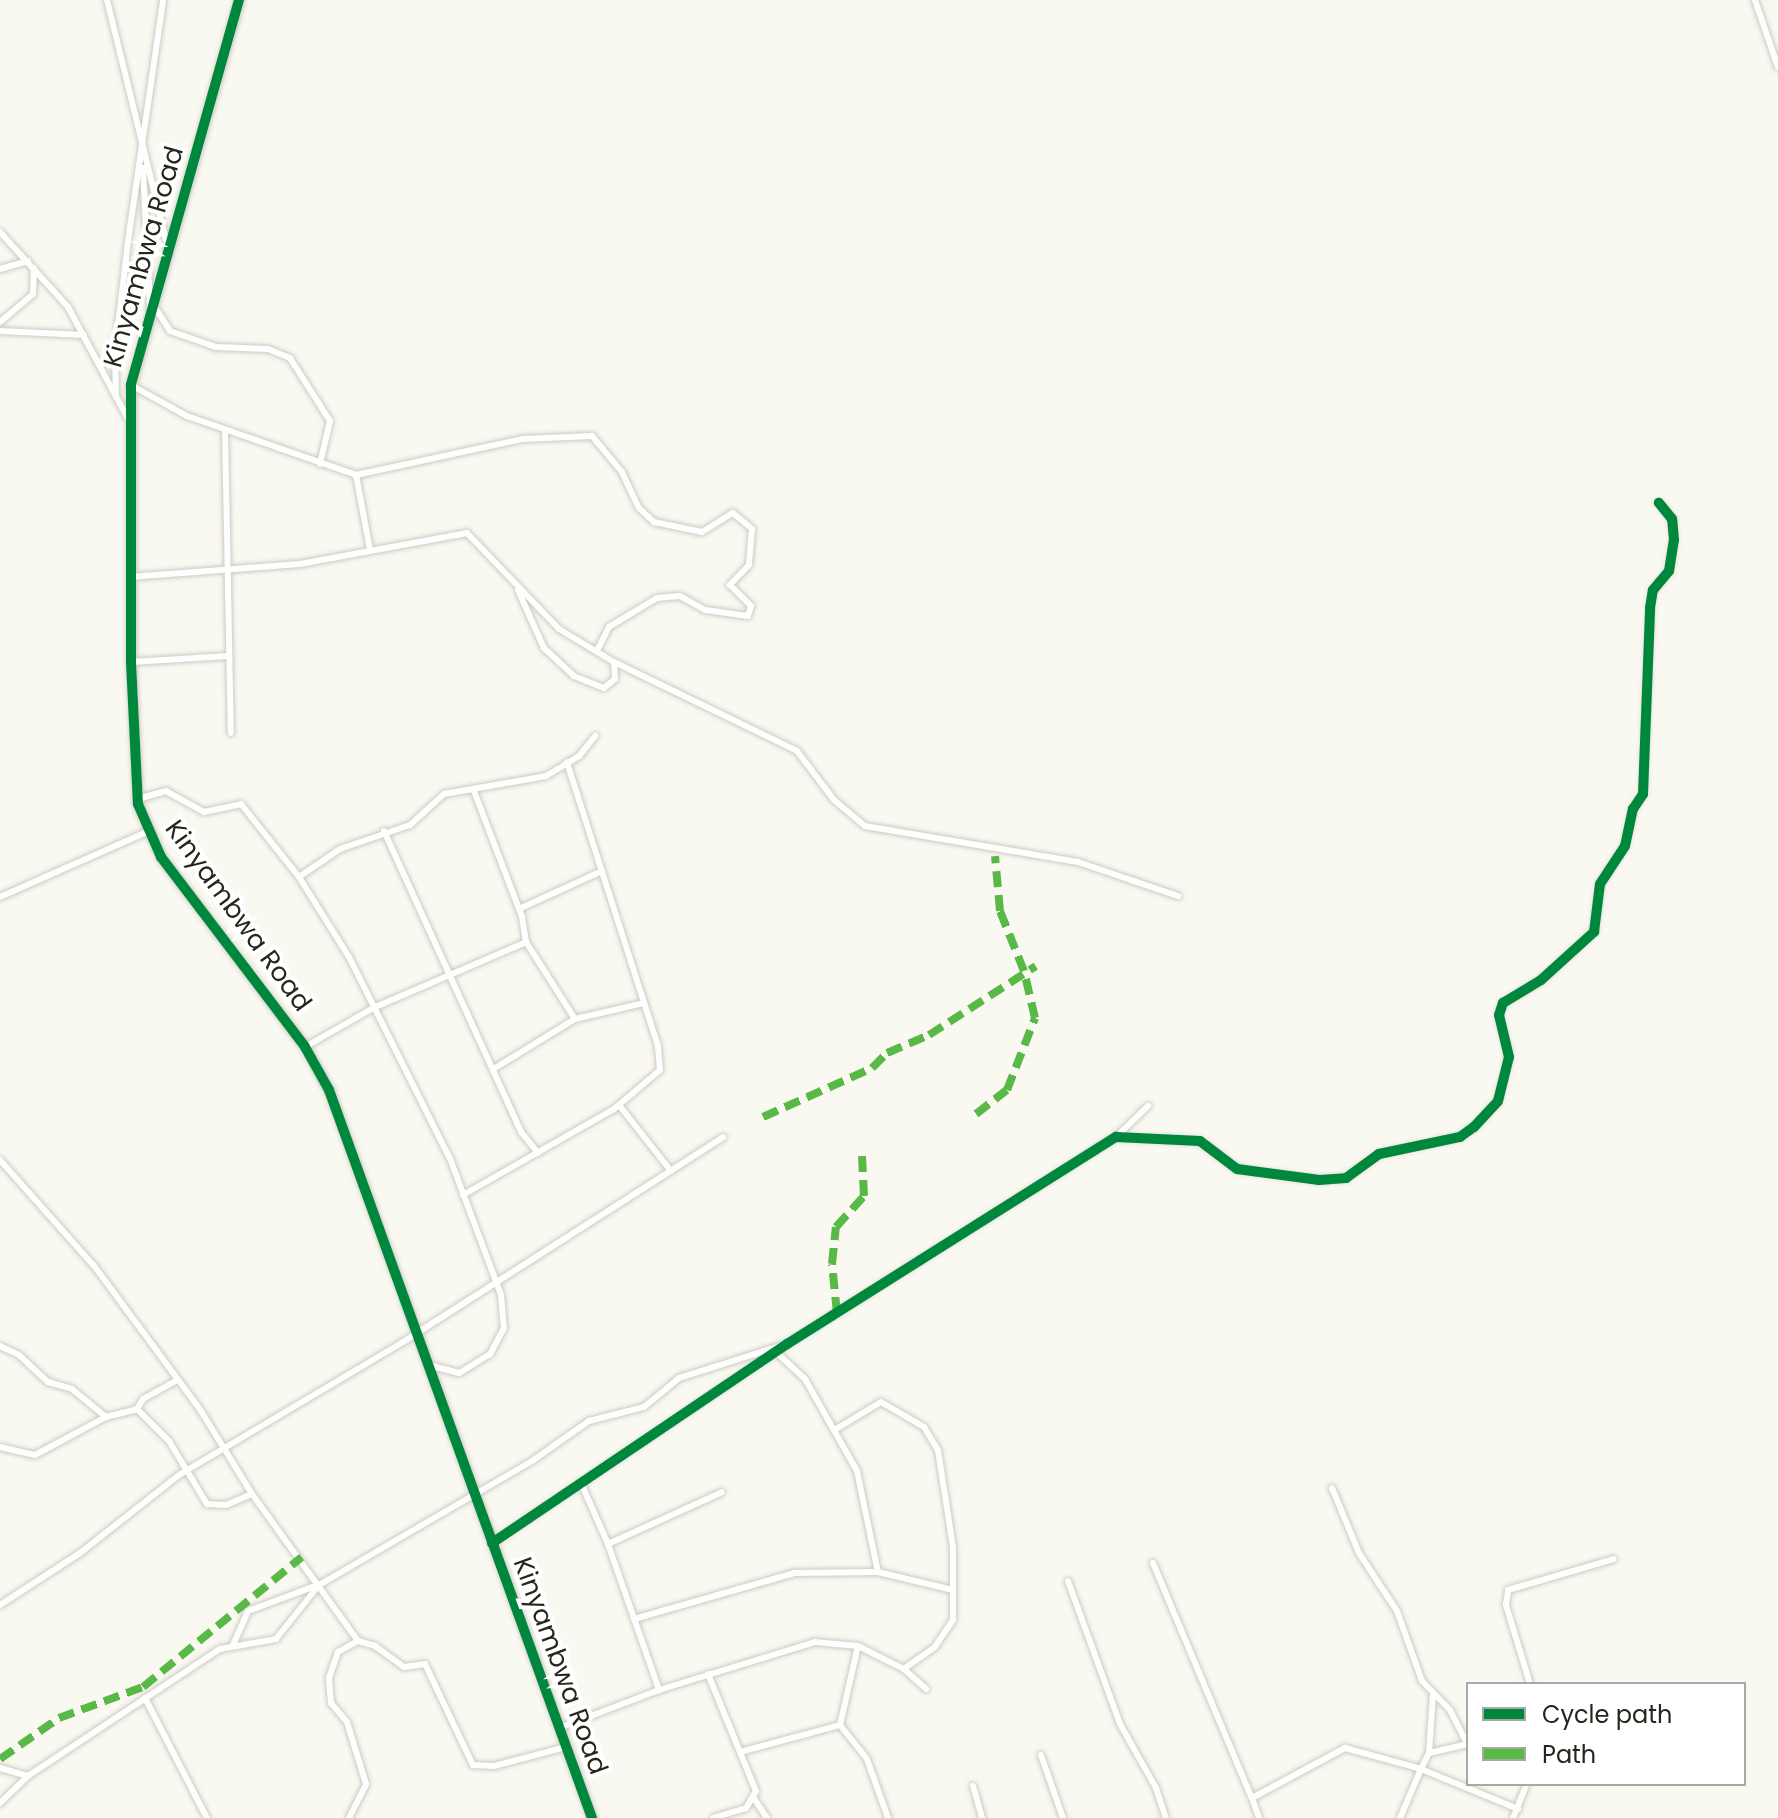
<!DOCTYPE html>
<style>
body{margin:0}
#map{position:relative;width:1778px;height:1818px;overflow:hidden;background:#faf9f1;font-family:Poppins,sans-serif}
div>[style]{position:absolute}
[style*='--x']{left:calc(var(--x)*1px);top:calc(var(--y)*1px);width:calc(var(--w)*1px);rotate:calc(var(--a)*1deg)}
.roads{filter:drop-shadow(0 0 2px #cdcbc4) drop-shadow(0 0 2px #cdcbc4)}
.street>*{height:6px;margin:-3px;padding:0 3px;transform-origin:3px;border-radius:3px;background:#fefefd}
.secondary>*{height:9px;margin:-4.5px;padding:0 4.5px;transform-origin:4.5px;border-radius:4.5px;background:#fefefd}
.quiet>*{height:8px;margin-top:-4px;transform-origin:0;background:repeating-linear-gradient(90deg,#58b947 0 16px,transparent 0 24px)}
.cycleway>*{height:10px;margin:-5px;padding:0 5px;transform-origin:5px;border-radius:5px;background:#00873e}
span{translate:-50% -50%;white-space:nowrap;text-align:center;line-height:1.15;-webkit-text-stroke:8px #fff;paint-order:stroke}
.street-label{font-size:26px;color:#27251c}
.legend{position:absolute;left:1466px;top:1682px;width:280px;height:104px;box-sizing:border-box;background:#fff;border:2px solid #a9a8a4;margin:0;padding:10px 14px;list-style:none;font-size:24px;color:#27251c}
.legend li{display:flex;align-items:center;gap:16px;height:40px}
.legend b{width:40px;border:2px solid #a9a8a4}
</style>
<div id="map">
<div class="roads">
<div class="street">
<div style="--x:107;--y:0;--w:256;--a:76.2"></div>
<div style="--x:1755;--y:0;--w:71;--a:71.1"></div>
<div style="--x:143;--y:168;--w:140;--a:87.1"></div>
<div style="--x:0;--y:232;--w:101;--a:47.8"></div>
<div style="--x:68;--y:307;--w:129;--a:61.8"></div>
<div style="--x:0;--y:269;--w:29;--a:-16"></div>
<div style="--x:154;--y:306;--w:30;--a:57"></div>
<div style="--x:170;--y:331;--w:49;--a:19.2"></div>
<div style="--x:216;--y:347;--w:52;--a:2.2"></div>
<div style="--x:268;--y:349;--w:24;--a:22"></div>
<div style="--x:290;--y:358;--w:75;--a:57.6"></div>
<div style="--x:330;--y:421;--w:44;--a:103.1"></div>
<div style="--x:0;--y:322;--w:43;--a:-40.3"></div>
<div style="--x:33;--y:294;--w:26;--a:-88"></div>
<div style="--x:0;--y:331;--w:84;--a:2.7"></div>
<div style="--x:131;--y:385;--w:64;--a:29"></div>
<div style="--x:187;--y:416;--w:179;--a:19.2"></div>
<div style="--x:356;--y:475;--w:171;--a:-12.2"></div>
<div style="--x:523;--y:439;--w:69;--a:-2.5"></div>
<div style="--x:592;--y:436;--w:47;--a:50.2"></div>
<div style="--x:622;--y:472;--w:40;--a:65"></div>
<div style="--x:639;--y:508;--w:21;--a:43"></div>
<div style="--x:654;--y:522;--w:49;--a:11.8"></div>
<div style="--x:702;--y:532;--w:36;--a:-32"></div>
<div style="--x:733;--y:513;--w:25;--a:40"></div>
<div style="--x:752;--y:529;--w:36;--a:95"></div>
<div style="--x:749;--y:565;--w:28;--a:134"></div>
<div style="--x:730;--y:585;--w:30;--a:45"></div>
<div style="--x:751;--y:606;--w:10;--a:107"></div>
<div style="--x:748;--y:616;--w:43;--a:-172.1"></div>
<div style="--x:705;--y:610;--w:29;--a:-151"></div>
<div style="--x:680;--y:596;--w:23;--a:175"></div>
<div style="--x:657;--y:598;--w:56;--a:148.9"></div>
<div style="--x:609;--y:627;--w:27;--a:117"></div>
<div style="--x:116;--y:397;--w:45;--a:-91.3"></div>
<div style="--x:115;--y:352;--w:112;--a:-83.3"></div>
<div style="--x:128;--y:241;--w:244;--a:-81.7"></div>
<div style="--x:225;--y:430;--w:303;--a:88.9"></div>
<div style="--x:356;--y:475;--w:76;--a:79.4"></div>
<div style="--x:130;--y:577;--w:170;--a:-4.4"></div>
<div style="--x:300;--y:564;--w:170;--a:-10.5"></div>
<div style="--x:467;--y:533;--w:133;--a:46.2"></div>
<div style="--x:559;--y:629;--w:64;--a:31"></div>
<div style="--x:614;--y:662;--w:203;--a:25.9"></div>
<div style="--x:797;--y:751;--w:61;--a:52.9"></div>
<div style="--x:834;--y:800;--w:40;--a:40"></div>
<div style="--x:865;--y:826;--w:216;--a:9.6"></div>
<div style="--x:1078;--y:862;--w:106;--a:18.8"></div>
<div style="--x:518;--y:590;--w:64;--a:65.9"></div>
<div style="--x:544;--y:648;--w:41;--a:43"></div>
<div style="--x:574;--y:676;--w:32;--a:22"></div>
<div style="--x:604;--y:688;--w:14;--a:-39"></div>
<div style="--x:615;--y:679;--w:17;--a:-93"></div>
<div style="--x:131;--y:662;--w:98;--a:-3.5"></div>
<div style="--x:474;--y:791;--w:135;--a:69.1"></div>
<div style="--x:522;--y:917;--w:25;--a:81"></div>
<div style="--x:526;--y:942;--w:91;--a:57.5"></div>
<div style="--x:138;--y:799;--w:29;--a:-16"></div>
<div style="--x:166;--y:791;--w:43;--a:28.9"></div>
<div style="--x:204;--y:812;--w:38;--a:-12"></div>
<div style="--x:241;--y:804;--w:93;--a:51.5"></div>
<div style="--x:299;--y:877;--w:94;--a:58"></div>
<div style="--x:349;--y:957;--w:228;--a:63.4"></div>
<div style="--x:451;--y:1161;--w:143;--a:69.5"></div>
<div style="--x:501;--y:1295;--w:33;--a:85"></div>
<div style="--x:504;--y:1328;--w:30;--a:118"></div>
<div style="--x:490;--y:1354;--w:36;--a:148"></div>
<div style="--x:459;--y:1373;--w:30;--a:-165"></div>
<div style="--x:384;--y:831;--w:331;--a:65.5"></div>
<div style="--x:521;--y:1132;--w:27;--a:51"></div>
<div style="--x:299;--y:877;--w:50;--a:-34.3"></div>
<div style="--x:340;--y:849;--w:74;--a:-18.9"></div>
<div style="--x:410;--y:825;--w:46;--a:-42.4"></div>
<div style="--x:444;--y:794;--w:104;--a:-10"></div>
<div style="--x:546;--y:776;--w:39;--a:-31"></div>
<div style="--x:579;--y:756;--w:26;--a:-51"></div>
<div style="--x:0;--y:897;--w:161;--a:-23.9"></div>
<div style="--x:521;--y:908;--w:89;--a:-24.6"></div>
<div style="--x:305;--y:1047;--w:78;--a:-29.8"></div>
<div style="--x:373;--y:1008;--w:167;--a:-23.3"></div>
<div style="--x:495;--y:1068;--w:94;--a:-31.5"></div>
<div style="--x:575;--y:1019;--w:67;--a:-13"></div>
<div style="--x:619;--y:1105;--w:84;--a:51.8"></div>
<div style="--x:1116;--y:1137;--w:45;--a:-44.1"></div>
<div style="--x:0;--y:1160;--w:143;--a:48.4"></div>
<div style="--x:95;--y:1267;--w:179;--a:53.6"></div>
<div style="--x:201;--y:1411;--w:97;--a:58.4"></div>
<div style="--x:252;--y:1494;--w:181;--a:54.2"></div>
<div style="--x:358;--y:1641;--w:18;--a:16"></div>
<div style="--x:375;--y:1646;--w:36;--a:36"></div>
<div style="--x:404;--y:1667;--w:21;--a:-8"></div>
<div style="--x:425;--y:1664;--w:112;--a:64.6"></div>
<div style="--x:473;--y:1765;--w:21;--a:3"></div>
<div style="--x:494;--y:1766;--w:74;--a:-14.8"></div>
<div style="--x:463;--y:1195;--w:174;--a:-29.7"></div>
<div style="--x:614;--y:1109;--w:60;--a:-40.3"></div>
<div style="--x:660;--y:1070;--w:24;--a:-95"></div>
<div style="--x:658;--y:1046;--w:298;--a:-107.8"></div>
<div style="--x:0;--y:1346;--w:21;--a:25"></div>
<div style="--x:19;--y:1355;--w:40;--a:43"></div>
<div style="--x:48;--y:1382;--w:25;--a:16"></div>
<div style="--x:72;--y:1389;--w:44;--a:39.5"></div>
<div style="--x:776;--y:1352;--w:40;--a:43"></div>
<div style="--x:805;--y:1379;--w:106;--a:60.5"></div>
<div style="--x:857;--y:1471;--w:103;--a:78.3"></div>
<div style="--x:137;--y:1409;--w:12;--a:-59"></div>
<div style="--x:143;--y:1399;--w:37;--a:-29"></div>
<div style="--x:836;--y:1429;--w:52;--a:-31"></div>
<div style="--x:881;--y:1402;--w:50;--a:30.2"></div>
<div style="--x:924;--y:1427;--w:27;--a:59"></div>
<div style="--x:938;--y:1450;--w:98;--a:81.2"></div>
<div style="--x:953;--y:1547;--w:73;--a:90"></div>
<div style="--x:953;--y:1620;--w:32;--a:124"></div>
<div style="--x:935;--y:1647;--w:38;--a:145"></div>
<div style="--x:0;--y:1447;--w:36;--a:13"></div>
<div style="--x:35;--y:1455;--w:81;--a:-28.2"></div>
<div style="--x:106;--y:1417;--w:32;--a:-14"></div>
<div style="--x:137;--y:1409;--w:45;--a:45"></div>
<div style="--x:169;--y:1441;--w:74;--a:58.9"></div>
<div style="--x:207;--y:1504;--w:19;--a:3"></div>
<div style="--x:226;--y:1505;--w:28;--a:-23"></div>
<div style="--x:581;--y:1483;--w:67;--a:66.1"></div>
<div style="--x:608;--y:1544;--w:125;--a:-24.5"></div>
<div style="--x:1332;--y:1488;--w:70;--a:67.4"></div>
<div style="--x:1359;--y:1553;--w:69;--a:56.8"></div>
<div style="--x:1397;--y:1611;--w:74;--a:70.3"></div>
<div style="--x:1422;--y:1681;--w:40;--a:46"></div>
<div style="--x:1450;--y:1710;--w:39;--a:63"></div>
<div style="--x:492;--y:1543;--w:356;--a:-34"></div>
<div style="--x:787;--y:1344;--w:389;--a:-32.2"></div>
<div style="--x:1116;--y:1137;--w:84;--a:2.7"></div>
<div style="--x:1200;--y:1141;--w:46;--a:37.1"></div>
<div style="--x:1237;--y:1169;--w:83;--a:7.6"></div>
<div style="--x:1319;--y:1180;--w:27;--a:-4"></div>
<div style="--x:1346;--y:1178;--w:41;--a:-36"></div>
<div style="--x:1379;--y:1154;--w:83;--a:-11.9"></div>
<div style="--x:1460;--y:1137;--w:17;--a:-36"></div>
<div style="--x:1474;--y:1127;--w:35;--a:-47"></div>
<div style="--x:1498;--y:1101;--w:45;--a:-76"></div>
<div style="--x:1509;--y:1057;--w:43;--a:-103.4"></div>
<div style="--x:1499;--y:1015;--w:13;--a:-72"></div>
<div style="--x:1503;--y:1003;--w:44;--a:-31.2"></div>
<div style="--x:1541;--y:980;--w:72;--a:-42.2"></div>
<div style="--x:1594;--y:932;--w:48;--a:-82.9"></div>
<div style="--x:1600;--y:884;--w:45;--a:-56.7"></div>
<div style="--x:1625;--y:846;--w:38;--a:-78"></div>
<div style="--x:1633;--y:809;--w:18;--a:-56"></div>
<div style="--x:1643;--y:794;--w:186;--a:-87.8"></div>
<div style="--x:1650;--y:608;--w:18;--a:-81"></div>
<div style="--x:1653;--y:590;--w:25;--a:-50"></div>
<div style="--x:1669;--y:571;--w:31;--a:-81"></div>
<div style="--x:1674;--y:540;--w:21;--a:-95"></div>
<div style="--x:1672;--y:519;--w:21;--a:-129"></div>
<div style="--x:608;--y:1544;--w:155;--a:70.7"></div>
<div style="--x:659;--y:1690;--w:163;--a:-17.1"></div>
<div style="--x:815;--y:1642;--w:43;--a:5.3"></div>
<div style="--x:858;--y:1646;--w:51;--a:26.6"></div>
<div style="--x:904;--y:1669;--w:30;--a:42"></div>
<div style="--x:1153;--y:1563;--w:255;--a:67.2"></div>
<div style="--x:1068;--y:1581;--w:152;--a:70"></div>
<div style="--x:1120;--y:1724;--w:73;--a:60.6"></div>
<div style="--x:1156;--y:1788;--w:32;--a:72"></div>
<div style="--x:0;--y:1605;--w:95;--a:-33"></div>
<div style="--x:80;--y:1553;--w:126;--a:-38.2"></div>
<div style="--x:179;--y:1475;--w:261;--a:-30.7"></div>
<div style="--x:403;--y:1342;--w:380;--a:-32.6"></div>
<div style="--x:634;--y:1619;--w:166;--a:-16"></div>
<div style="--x:794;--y:1573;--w:84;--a:-0.7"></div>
<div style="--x:878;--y:1572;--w:77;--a:13.5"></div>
<div style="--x:233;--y:1645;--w:37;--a:-66"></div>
<div style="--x:248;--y:1611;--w:75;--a:-20.4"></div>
<div style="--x:708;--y:1674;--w:126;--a:67.7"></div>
<div style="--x:756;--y:1791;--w:20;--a:120"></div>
<div style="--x:746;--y:1808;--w:34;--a:163"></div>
<div style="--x:1530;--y:1684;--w:83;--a:-106.9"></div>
<div style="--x:1506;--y:1605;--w:15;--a:-82"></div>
<div style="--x:1508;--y:1590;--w:110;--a:-16.3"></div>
<div style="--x:145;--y:1698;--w:135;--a:62.7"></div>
<div style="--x:840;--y:1725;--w:81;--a:-77.2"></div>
<div style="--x:559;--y:1728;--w:107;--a:-20.8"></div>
<div style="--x:1468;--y:1744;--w:40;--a:167"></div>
<div style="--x:1429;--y:1753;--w:18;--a:117"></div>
<div style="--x:1421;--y:1769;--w:105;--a:22.4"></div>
<div style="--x:740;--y:1752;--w:104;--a:-15.1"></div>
<div style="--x:840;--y:1725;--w:43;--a:51.5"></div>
<div style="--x:867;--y:1759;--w:63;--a:70.4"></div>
<div style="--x:1429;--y:1753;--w:59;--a:-86.1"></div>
<div style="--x:1041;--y:1755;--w:67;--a:70.8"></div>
<div style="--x:0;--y:1768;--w:29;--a:16"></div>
<div style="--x:973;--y:1786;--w:33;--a:74"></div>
<div style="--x:753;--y:1797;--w:25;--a:56"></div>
<div style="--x:0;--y:1803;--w:39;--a:-44"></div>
<div style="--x:28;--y:1776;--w:230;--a:-33.5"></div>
<div style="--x:220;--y:1649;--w:57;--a:-10.1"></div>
<div style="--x:276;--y:1639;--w:69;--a:-51.5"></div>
<div style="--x:319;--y:1585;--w:246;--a:-30.2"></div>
<div style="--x:532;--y:1461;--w:70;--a:-35.1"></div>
<div style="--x:589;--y:1421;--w:57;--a:-14.3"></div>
<div style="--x:644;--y:1407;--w:45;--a:-39.6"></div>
<div style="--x:679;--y:1378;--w:106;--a:-17.6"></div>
<div style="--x:349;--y:1818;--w:38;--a:-63"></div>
<div style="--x:366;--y:1784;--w:65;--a:-107"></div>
<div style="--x:347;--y:1722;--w:25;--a:-130"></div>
<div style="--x:331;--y:1703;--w:25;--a:-95"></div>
<div style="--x:329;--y:1678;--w:28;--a:-71"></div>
<div style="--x:338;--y:1652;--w:23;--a:-29"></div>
<div style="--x:1259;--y:1818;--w:21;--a:-109"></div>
<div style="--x:1252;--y:1798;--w:106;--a:-28.3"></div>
<div style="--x:1345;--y:1748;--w:79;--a:15.4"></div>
<div style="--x:1421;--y:1769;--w:53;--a:113.2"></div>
<div style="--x:1513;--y:1818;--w:37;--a:-68"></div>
</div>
<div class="secondary">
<div style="--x:239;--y:0;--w:400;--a:105.7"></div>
<div style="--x:131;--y:385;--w:277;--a:90"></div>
<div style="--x:131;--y:662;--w:142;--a:87.2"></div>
<div style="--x:138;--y:804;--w:58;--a:66.5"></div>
<div style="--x:161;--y:857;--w:238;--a:52.8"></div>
<div style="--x:305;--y:1047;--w:49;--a:60.8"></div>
<div style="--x:329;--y:1090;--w:774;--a:70.14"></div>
</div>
</div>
<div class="quiet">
<div style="--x:976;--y:1114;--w:39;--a:-38"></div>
<div style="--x:1007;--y:1090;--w:77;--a:-68.7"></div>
<div style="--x:1035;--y:1018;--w:48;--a:-103.2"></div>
<div style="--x:1024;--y:971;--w:65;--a:-111.8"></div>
<div style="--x:1000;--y:911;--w:55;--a:-95.2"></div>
<div style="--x:763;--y:1117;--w:120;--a:-24.2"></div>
<div style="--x:872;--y:1068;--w:21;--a:-45"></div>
<div style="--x:887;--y:1053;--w:46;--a:-23.2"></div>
<div style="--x:929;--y:1035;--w:127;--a:-32.8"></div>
<div style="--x:837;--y:1313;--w:49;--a:-95.8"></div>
<div style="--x:832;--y:1264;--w:37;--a:-84"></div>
<div style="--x:836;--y:1227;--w:42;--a:-47.9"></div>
<div style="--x:864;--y:1196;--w:40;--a:-92.9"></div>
<div style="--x:0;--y:1759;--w:72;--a:-34.8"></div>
<div style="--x:59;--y:1718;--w:90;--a:-20.3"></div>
<div style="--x:143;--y:1687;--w:205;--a:-39.3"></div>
</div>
<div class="cycleway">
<div style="--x:239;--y:0;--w:400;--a:105.7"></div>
<div style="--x:131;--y:385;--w:277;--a:90"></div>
<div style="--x:131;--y:662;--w:142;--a:87.2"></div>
<div style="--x:138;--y:804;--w:58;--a:66.5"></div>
<div style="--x:161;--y:857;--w:238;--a:52.8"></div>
<div style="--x:305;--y:1047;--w:49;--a:60.8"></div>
<div style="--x:329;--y:1090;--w:774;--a:70.14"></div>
<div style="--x:492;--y:1543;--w:356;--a:-34"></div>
<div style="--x:787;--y:1344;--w:389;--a:-32.2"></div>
<div style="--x:1116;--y:1137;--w:84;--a:2.7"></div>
<div style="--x:1200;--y:1141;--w:46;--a:37.1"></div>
<div style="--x:1237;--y:1169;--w:83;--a:7.6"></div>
<div style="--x:1319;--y:1180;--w:27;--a:-4"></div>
<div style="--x:1346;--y:1178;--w:41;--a:-36"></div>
<div style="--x:1379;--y:1154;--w:83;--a:-11.9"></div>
<div style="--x:1460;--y:1137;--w:17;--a:-36"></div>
<div style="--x:1474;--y:1127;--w:35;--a:-47"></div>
<div style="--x:1498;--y:1101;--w:45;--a:-76"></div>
<div style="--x:1509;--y:1057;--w:43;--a:-103.4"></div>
<div style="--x:1499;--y:1015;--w:13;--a:-72"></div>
<div style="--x:1503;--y:1003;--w:44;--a:-31.2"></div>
<div style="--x:1541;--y:980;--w:72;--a:-42.2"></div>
<div style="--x:1594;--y:932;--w:48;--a:-82.9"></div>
<div style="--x:1600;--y:884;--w:45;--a:-56.7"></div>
<div style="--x:1625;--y:846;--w:38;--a:-78"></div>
<div style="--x:1633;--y:809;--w:18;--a:-56"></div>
<div style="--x:1643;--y:794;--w:186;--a:-87.8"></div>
<div style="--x:1650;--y:608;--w:18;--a:-81"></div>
<div style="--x:1653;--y:590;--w:25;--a:-50"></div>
<div style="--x:1669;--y:571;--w:31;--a:-81"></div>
<div style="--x:1674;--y:540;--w:21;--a:-95"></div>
<div style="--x:1672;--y:519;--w:21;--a:-129"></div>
</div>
<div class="street-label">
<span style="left:144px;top:257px;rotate:-74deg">Kinyambwa Road</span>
<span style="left:238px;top:916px;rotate:54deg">Kinyambwa Road</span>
<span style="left:560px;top:1666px;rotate:70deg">Kinyambwa Road</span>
</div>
<ul class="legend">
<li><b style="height:10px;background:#00873e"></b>Cycle path</li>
<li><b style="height:10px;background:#58b947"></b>Path</li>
</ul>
</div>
